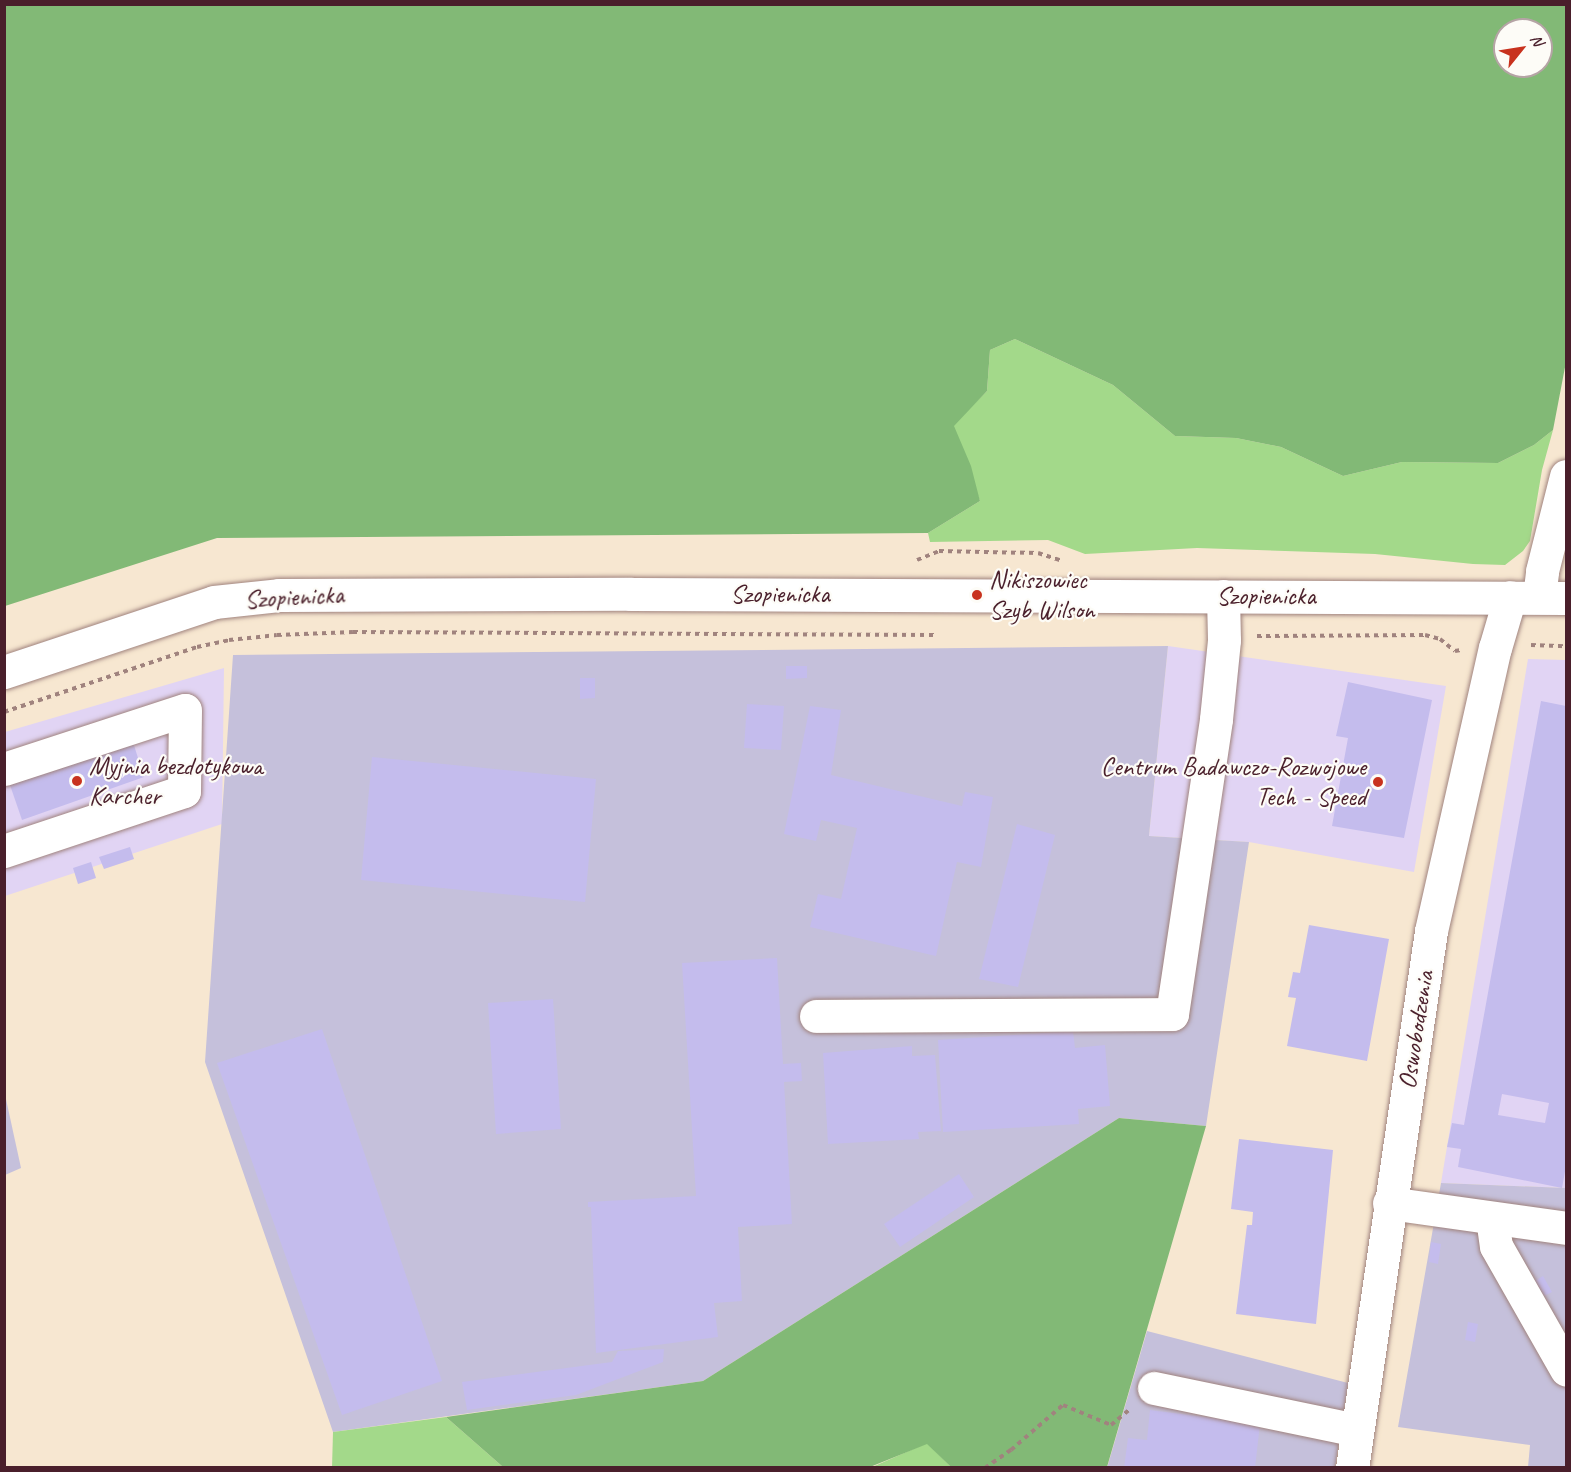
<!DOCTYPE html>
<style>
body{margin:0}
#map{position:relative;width:1571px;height:1472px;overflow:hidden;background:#f7e7d1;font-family:Caveat,sans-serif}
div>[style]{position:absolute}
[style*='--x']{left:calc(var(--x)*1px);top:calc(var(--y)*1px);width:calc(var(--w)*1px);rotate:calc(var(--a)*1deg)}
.built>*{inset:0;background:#e1d4f4}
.industrial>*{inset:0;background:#c5c0db}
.green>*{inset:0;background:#a3d98a}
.forest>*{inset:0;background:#82b976}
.building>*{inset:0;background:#c4bced}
.path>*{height:4px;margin-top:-2px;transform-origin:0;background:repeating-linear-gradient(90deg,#a0837e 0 4.5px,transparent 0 9px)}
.roads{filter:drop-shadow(0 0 2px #a0837e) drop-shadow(0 0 2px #a0837e)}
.minor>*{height:33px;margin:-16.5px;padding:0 16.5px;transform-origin:16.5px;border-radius:16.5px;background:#fff}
.dots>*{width:16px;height:16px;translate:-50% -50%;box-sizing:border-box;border:3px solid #fdfcf7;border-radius:50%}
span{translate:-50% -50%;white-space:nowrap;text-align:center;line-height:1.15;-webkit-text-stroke:4.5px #fdfcf7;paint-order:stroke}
.poi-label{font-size:26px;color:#4a1f2b}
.left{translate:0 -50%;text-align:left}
.right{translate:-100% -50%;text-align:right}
.street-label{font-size:26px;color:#4a1f2b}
.frame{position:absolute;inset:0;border:6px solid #4a1f2b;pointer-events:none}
.north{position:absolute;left:1493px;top:18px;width:60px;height:60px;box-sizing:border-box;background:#fdfcf7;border:2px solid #b5a4a5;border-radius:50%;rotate:60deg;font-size:16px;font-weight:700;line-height:24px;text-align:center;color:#4a1f2b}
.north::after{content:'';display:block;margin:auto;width:21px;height:27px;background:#c8321e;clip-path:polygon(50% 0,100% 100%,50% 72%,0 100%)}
</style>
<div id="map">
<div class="built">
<div style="clip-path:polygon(1168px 646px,1446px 686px,1414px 872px,1249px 842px,1149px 836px)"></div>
<div style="clip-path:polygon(1528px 659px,1566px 660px,1566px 1188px,1441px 1183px)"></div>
<div style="clip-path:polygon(224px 668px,222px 824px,5px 896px,5px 732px)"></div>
</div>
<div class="industrial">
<div style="clip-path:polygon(1168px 646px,1149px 836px,1249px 842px,1206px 1126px,1119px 1118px,703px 1381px,333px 1432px,205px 1062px,233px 655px)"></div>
<div style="clip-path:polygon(4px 1090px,21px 1168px,5px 1175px,4px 1175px)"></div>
<div style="clip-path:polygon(1441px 1183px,1566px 1188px,1566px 1467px,1528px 1467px,1530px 1445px,1398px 1427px)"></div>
<div style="clip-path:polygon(1147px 1331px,1348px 1383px,1335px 1467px,1107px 1468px)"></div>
</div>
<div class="green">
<div style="clip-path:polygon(1015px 339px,1113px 385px,1175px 436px,1236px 438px,1281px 447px,1343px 476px,1402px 462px,1498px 463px,1534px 445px,1553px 430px,1542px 470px,1530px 541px,1523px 551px,1505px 565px,1473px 564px,1375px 554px,1197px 548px,1085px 554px,1048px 540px,930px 542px,928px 533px,980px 501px,952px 426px,987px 391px,990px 350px)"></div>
<div style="clip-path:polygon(446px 1417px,503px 1467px,332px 1468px,333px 1432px)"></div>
<div style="clip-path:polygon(927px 1443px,951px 1467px,870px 1468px)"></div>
</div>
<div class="forest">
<div style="clip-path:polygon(evenodd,5px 4px,1566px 5px,1566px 362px,1553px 430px,1534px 445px,1498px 463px,1402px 462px,1343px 476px,1281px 447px,1236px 438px,1175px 436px,1113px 385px,1015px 339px,990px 350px,987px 391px,954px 426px,971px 466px,980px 501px,928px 533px,217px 538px,5px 606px,5px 4px,1505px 30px,1541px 30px,1541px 66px,1505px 66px,1505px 30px)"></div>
<div style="clip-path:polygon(1119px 1118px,1206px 1126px,1107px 1467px,951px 1467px,927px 1444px,870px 1467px,503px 1467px,446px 1417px,703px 1381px)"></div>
</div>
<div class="building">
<div style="clip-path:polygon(786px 666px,807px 666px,807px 678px,786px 679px)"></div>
<div style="clip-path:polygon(580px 678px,595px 678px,595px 698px,580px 699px)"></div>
<div style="clip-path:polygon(1348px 682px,1432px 700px,1404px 838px,1332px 826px,1348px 738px,1336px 736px)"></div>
<div style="clip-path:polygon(evenodd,1541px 701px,1566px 706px,1566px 1166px,1562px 1188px,1458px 1167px,1461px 1149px,1447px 1147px,1452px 1123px,1464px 1125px,1541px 701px,1502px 1094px,1549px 1103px,1545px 1123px,1498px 1115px,1502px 1094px)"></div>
<div style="clip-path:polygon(747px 704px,784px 706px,781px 750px,744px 748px)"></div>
<div style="clip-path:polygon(810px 706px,841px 710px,831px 775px,962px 806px,965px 792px,993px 797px,981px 867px,957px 862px,936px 956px,810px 927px,818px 894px,841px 899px,857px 828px,821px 820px,816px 841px,784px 834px)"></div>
<div style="clip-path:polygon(133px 742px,144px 777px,22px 820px,10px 785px)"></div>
<div style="clip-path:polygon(372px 757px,596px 779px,585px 902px,361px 880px)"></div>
<div style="clip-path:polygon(1017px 824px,1055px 835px,1018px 987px,979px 979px)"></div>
<div style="clip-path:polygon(130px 847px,134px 859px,104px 869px,99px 857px)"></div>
<div style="clip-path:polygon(91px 862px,96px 878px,78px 884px,73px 868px)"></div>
<div style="clip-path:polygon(1309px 925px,1389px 939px,1367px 1061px,1287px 1046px,1296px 998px,1288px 997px,1293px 972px,1300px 973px)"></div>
<div style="clip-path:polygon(777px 958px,783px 1064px,801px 1063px,802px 1081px,784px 1082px,792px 1224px,738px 1227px,742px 1301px,714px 1303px,718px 1337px,596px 1353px,591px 1207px,588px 1207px,588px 1202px,696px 1196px,682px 963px)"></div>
<div style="clip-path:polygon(553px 999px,561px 1129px,496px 1134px,488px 1003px)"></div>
<div style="clip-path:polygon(322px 1029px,442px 1381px,342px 1415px,217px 1063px)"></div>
<div style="clip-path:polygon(1073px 1031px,1075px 1048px,1105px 1045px,1110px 1106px,1078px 1109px,1079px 1124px,943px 1132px,938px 1040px)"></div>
<div style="clip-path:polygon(912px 1046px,912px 1056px,935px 1055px,941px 1131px,918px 1132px,919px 1139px,828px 1144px,823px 1053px)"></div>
<div style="clip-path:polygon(1239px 1139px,1333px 1150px,1316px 1324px,1236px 1314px,1247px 1225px,1252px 1225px,1253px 1212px,1231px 1209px)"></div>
<div style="clip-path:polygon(959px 1174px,974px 1197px,900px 1247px,884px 1224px)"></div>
<div style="clip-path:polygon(1431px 1242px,1441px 1244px,1438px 1264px,1429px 1262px)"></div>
<div style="clip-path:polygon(1543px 1276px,1552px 1292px,1540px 1298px,1532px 1283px)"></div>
<div style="clip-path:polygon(1468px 1322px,1478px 1324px,1475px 1342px,1465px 1340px)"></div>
<div style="clip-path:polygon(664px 1349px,663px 1362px,576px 1395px,467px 1410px,462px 1382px,612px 1362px,618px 1351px)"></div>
<div style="clip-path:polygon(1150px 1410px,1260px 1424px,1255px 1468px,1124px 1468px,1128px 1438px,1147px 1440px)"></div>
</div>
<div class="path">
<div style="--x:917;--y:560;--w:24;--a:-22"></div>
<div style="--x:939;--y:551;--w:99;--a:1.2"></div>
<div style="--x:1038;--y:553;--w:23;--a:18"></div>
<div style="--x:1257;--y:636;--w:168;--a:-0.3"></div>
<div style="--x:1425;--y:635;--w:16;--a:15"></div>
<div style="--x:1440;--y:639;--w:19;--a:39"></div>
<div style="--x:1455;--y:651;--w:6;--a:-9"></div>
<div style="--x:1531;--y:645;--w:35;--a:2"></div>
<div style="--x:4;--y:712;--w:204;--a:-18.6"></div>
<div style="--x:197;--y:647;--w:33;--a:-12"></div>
<div style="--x:229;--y:640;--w:48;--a:-5.9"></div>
<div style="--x:277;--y:635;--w:76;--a:-2.3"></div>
<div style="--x:353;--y:632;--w:581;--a:0.3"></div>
<div style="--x:985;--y:1468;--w:32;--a:-35"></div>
<div style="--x:1011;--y:1450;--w:69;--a:-40.9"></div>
<div style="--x:1063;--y:1405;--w:52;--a:22.6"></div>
<div style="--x:1111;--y:1425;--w:23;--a:-40"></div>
</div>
<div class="roads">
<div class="minor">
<div style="--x:1539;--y:597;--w:26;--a:-83"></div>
<div style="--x:1542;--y:571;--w:98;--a:-75.8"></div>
<div style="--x:4;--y:672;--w:221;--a:-18.4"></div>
<div style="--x:214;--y:602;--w:65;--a:-6.1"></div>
<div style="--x:279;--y:595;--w:352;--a:-0.2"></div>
<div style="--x:631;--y:594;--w:935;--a:0.25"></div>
<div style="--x:4;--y:769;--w:190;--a:-18.1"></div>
<div style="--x:185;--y:710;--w:81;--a:90.7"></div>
<div style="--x:184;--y:791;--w:190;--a:161.6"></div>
<div style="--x:816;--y:1016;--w:356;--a:-0.3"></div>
<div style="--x:1172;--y:1014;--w:298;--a:-81.5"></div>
<div style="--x:1216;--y:719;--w:79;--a:-84.2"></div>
<div style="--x:1224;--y:640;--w:44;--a:-91.3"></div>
<div style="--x:1389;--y:1203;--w:179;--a:8"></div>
<div style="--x:1492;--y:1218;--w:28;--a:82"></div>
<div style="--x:1496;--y:1246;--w:142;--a:60.4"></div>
<div style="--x:1154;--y:1388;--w:207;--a:11.7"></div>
<div style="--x:1352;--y:1468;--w:543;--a:-81.63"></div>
<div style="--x:1431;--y:931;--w:290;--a:-77.3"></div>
<div style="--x:1495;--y:648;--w:53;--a:-73.6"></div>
</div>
</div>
<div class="dots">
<div style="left:977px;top:595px;background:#c8321e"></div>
<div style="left:77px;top:781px;background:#c8321e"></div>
<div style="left:1378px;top:782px;background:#c8321e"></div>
</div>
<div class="poi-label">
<span class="left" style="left:989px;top:595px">Nikiszowiec<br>Szyb Wilson</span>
<span class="left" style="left:89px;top:781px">Myjnia bezdotykowa<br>Karcher</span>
<span class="right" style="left:1366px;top:782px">Centrum Badawczo-Rozwojowe<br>Tech - Speed</span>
</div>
<div class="street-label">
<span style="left:780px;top:594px">Szopienicka</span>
<span style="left:1266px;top:596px">Szopienicka</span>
<span style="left:294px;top:597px;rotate:-3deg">Szopienicka</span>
<span style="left:1416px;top:1030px;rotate:-81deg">Oswobodzenia</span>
</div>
<div class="frame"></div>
<div class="north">N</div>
</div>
